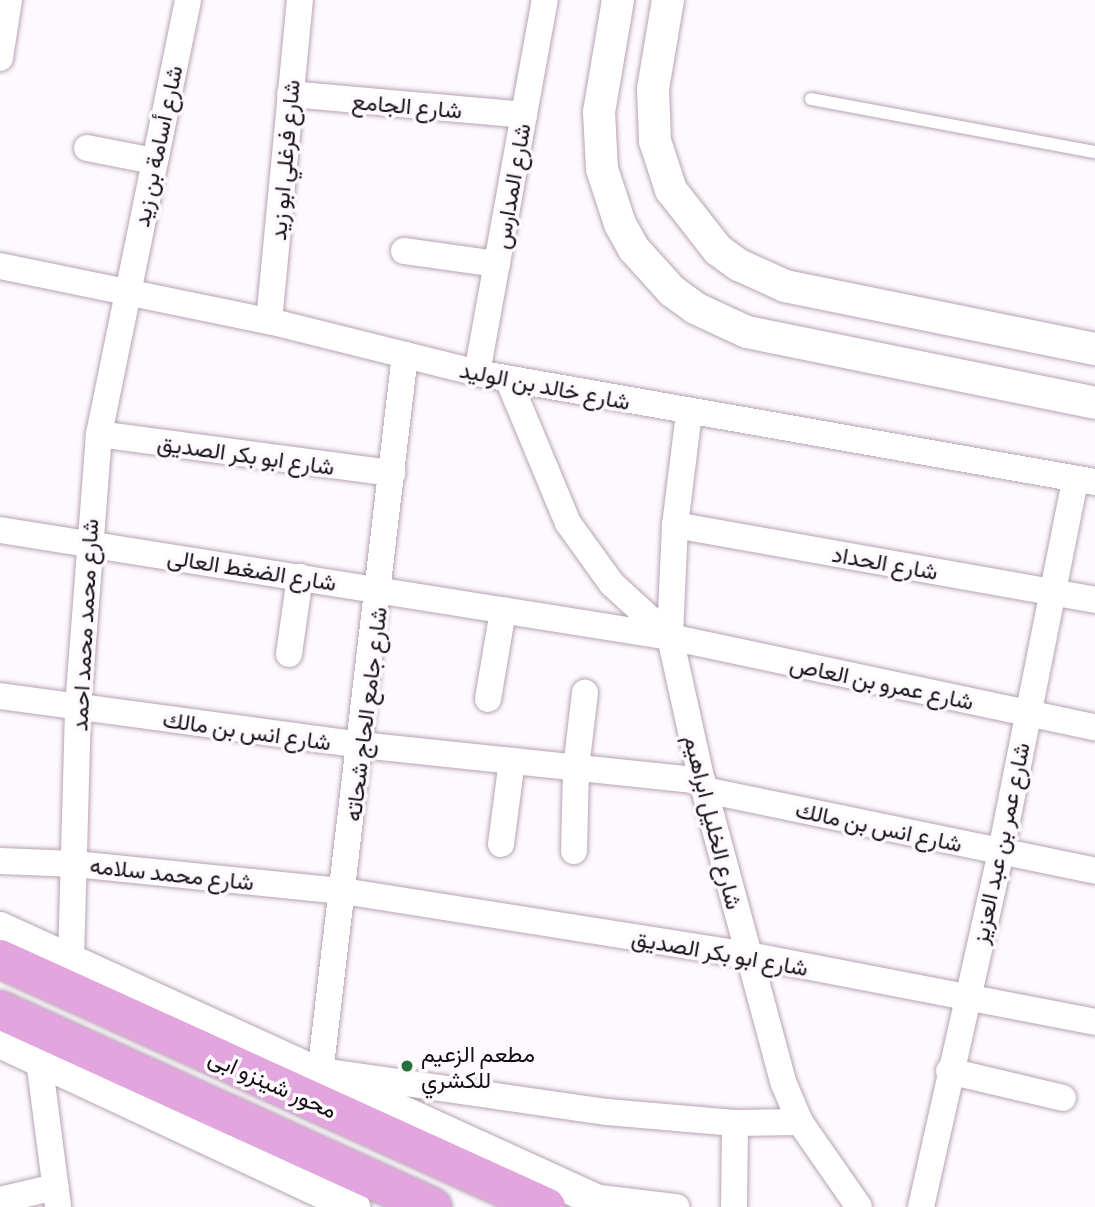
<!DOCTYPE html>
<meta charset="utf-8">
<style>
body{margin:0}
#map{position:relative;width:1095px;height:1207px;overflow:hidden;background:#fdf9fd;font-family:Barlow,Vazirmatn,sans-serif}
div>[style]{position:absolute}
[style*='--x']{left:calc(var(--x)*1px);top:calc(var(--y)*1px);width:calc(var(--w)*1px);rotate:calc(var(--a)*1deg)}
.roads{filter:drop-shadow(0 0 2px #b6a3b3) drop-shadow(0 0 2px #b6a3b3)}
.service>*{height:12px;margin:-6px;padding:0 6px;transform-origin:6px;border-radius:6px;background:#fff}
.minor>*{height:26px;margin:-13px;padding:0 13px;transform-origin:13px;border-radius:13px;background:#fff}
.tertiary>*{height:32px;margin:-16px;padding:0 16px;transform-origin:16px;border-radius:16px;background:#fff}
.primary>*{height:38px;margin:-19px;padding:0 19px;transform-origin:19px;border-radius:19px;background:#e2a5de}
.dots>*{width:19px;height:19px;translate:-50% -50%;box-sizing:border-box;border:4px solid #fdf9fd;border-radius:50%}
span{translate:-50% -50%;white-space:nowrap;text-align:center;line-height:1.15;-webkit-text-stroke:7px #fdf9fd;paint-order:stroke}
.street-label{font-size:23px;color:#160f15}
.poi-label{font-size:23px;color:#160f15}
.left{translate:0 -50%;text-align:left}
</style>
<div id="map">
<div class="roads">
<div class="service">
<div style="--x:811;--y:99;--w:289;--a:10.6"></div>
</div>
<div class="minor">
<div style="--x:0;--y:58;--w:59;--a:-81.2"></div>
<div style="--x:290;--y:94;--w:235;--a:5.1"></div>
<div style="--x:87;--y:148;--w:68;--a:11"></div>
<div style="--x:404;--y:251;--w:94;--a:8"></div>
<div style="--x:0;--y:266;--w:275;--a:11.6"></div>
<div style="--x:269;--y:321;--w:214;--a:14"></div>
<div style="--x:477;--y:373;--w:628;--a:10"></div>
<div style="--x:269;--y:321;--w:322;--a:-84.5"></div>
<div style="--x:477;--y:373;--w:379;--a:-79.7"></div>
<div style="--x:508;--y:379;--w:156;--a:67.4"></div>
<div style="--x:568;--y:523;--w:75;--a:54.2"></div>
<div style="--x:612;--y:584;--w:79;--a:42.4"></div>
<div style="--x:689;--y:413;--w:113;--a:97.1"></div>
<div style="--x:675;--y:525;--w:112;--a:92.6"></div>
<div style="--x:670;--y:637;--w:148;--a:77.5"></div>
<div style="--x:702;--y:781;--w:314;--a:74.9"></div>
<div style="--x:784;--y:1084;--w:41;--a:67.2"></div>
<div style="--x:800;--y:1122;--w:103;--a:55.2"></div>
<div style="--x:99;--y:434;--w:296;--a:7.6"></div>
<div style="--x:675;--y:525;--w:427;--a:10.1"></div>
<div style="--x:0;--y:530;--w:678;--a:9.07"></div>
<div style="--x:670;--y:637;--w:434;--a:12"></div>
<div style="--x:289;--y:654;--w:78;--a:-81.9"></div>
<div style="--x:0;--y:696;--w:364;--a:7.7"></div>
<div style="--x:361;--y:745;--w:343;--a:6"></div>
<div style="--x:488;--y:699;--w:90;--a:-80.4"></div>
<div style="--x:705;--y:790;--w:398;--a:11.7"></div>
<div style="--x:501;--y:844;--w:84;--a:-82.5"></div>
<div style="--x:574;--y:851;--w:83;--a:-88.6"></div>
<div style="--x:576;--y:768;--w:76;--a:-83.2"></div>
<div style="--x:0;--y:861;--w:75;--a:2.3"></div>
<div style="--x:75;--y:864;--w:269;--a:5.8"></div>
<div style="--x:343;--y:891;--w:410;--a:9"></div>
<div style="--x:748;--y:955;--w:353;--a:10.9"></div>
<div style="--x:71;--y:960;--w:253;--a:-88.4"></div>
<div style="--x:78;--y:707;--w:274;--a:-85.6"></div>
<div style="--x:99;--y:434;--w:443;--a:-78.4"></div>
<div style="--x:39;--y:1060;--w:148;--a:82.6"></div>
<div style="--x:949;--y:1071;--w:117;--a:13.3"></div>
<div style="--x:329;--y:1072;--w:281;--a:8.2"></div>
<div style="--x:607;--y:1112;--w:128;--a:4.9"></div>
<div style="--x:735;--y:1123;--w:65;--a:-0.9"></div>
<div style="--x:320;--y:1074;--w:724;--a:-83.26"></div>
<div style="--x:591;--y:1197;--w:86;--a:6.7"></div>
<div style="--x:0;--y:1200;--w:57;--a:-13.3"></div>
<div style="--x:734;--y:1207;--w:84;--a:-89.3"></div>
<div style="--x:921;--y:1207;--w:365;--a:-77.3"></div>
<div style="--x:1001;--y:851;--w:379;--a:-78.7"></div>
</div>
<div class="tertiary">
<div style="--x:618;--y:0;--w:114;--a:99.6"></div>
<div style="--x:599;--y:112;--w:57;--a:87"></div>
<div style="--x:602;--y:169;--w:58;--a:71.9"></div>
<div style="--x:620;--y:224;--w:29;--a:61"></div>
<div style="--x:634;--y:249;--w:57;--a:47.9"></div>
<div style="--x:672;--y:291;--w:29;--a:36"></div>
<div style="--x:695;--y:308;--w:57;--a:24.8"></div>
<div style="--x:747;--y:332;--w:355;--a:11.5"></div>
<div style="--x:668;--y:0;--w:90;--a:99.6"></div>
<div style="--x:653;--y:89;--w:52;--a:87.8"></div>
<div style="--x:655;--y:141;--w:52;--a:71.9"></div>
<div style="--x:671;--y:190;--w:76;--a:51.9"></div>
<div style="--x:718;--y:250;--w:26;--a:36"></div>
<div style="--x:739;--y:265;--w:51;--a:24.5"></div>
<div style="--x:785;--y:286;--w:316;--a:11.5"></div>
<div style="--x:0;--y:928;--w:672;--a:24.54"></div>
<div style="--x:0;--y:1042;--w:391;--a:25"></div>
</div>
<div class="primary">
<div style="--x:0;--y:959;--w:600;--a:24.43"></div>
<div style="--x:0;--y:1010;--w:475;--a:24.5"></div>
</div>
</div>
<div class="dots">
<div style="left:407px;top:1066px;background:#276f3c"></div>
</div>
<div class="street-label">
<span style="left:407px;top:105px;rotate:5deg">شارع الجامع</span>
<span style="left:157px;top:146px;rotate:-78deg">شارع أسامة بن زيد</span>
<span style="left:284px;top:160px;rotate:-85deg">شارع فرغلي ابو زيد</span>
<span style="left:511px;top:186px;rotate:-80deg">شارع المدارس</span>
<span style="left:545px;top:385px;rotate:11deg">شارع خالد بن الوليد</span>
<span style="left:246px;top:454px;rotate:8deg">شارع ابو بكر الصديق</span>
<span style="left:885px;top:562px;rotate:10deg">شارع الحداد</span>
<span style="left:252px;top:569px;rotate:9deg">شارع الضغط العالى</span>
<span style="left:84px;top:625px;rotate:-87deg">شارع محمد محمد احمد</span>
<span style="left:882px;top:682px;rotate:12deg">شارع عمرو بن العاص</span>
<span style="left:365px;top:714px;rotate:-83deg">شارع جامع الحاج شحاته</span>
<span style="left:247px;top:730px;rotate:8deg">شارع انس بن مالك</span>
<span style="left:714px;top:822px;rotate:76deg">شارع الخليل ابراهيم</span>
<span style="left:879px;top:826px;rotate:12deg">شارع انس بن مالك</span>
<span style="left:1000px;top:843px;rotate:-78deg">شارع عمر بن عبد العزيز</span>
<span style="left:172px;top:873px;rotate:6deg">شارع محمد سلامه</span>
<span style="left:720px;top:952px;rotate:10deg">شارع ابو بكر الصديق</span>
<span style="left:273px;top:1083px;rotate:24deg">محور شينزو ابى</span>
</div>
<div class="poi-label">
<span class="left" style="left:421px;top:1066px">مطعم الزعيم<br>للكشري</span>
</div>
</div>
